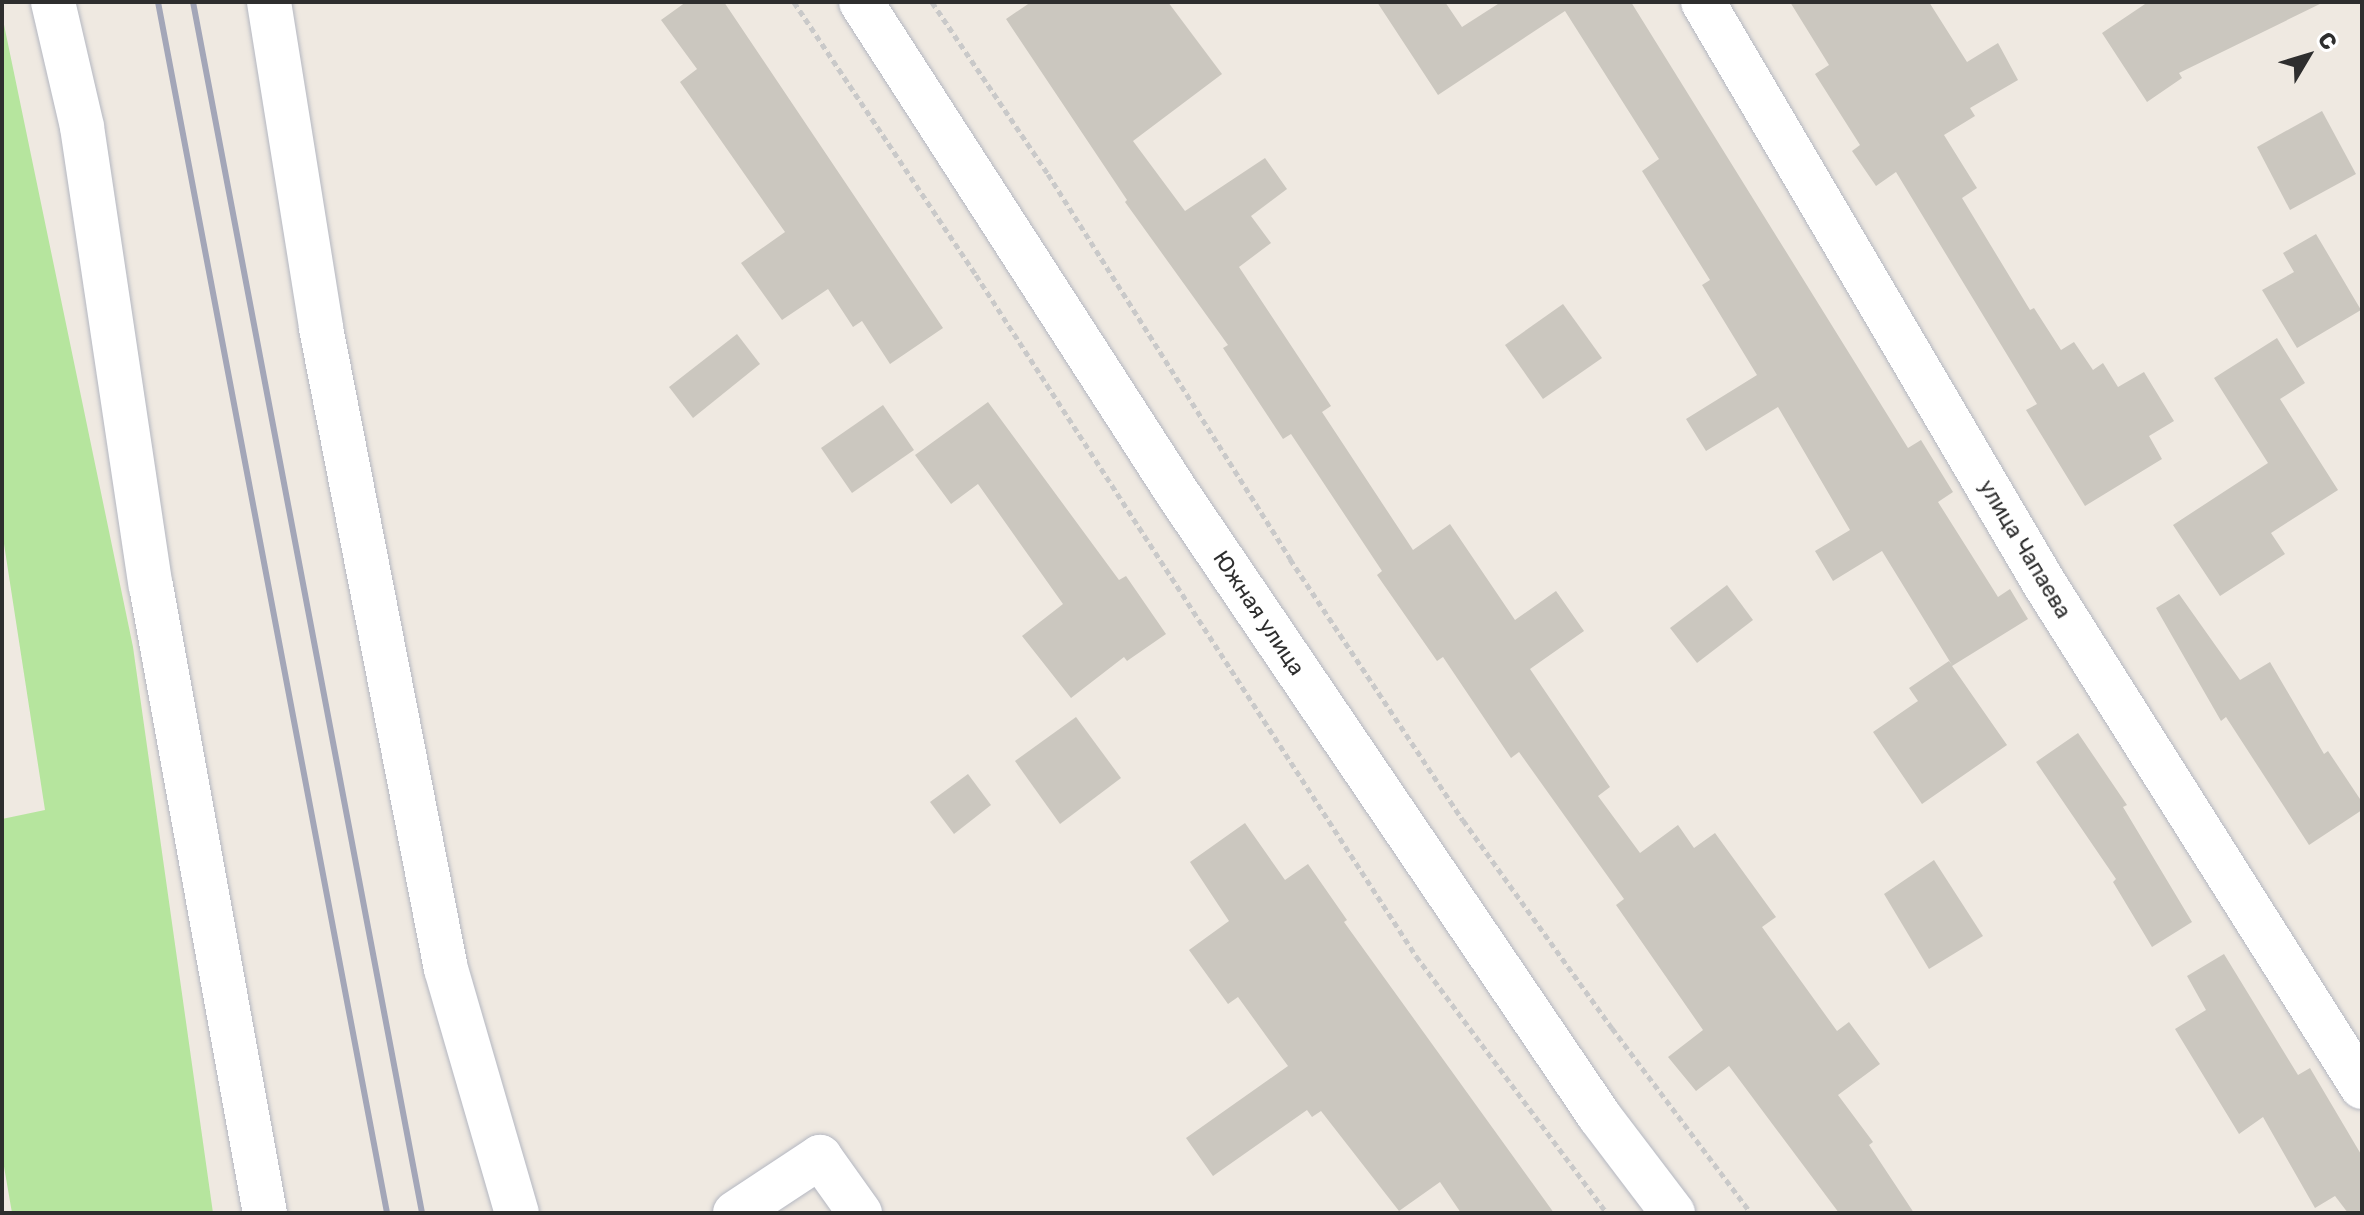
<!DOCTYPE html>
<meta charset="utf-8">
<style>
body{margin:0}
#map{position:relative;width:2364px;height:1215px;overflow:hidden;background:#efe9e1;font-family:Rubik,sans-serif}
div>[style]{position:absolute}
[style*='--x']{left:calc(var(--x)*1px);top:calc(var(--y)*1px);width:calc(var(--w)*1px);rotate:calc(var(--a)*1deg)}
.green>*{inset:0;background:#b6e59e}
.building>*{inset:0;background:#cbc7bf}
.path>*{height:5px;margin-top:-2.5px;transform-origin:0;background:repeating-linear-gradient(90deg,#c9c9c9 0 6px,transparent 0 10px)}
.roads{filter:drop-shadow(0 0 2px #b4b7c1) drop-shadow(0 0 2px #b4b7c1)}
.minor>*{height:44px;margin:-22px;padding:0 22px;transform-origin:22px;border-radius:22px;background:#fff}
.rail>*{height:6px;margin:-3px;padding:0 3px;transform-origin:3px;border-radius:3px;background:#a3a6b8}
span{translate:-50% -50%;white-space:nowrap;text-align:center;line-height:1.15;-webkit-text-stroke:6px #fff;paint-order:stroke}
.street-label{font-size:22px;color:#2e2e2e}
.frame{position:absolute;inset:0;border:4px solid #2e2e2e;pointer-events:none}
.north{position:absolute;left:2268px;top:16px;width:80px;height:80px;-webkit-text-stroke:6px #fff;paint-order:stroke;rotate:52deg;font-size:22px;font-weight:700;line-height:32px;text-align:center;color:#2e2e2e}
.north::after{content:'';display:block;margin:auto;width:28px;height:36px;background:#2e2e2e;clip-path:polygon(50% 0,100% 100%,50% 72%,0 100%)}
</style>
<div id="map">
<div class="green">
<div style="clip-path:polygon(2px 15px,133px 647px,213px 1213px,12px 1213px,2px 1155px,2px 819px,45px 810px,2px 531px)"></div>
</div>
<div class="building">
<div style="clip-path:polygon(686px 2px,724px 2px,943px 328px,890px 364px,862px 321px,853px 327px,828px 289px,782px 320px,741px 263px,785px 232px,680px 82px,697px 69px,661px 20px)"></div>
<div style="clip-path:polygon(1031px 2px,1168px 2px,1222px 74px,1133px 141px,1185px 211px,1265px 158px,1287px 189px,1251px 216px,1271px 243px,1239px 267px,1331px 406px,1322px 412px,1413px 550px,1450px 524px,1515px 620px,1556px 591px,1584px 631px,1530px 669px,1610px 787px,1598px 796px,1640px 853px,1678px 825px,1694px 848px,1715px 833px,1776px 917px,1762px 927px,1837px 1031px,1849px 1022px,1880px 1064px,1838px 1095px,1873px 1142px,1869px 1145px,1914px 1213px,1839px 1213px,1729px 1066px,1696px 1091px,1668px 1057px,1703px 1030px,1616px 905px,1624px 899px,1519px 752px,1511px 758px,1443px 657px,1437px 661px,1377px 575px,1382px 571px,1291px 434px,1283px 439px,1223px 348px,1228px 345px,1125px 202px,1127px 200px,1006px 19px)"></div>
<div style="clip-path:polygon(1377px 2px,1445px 2px,1462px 27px,1501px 2px,1631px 2px,1908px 448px,1921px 440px,1953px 492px,1938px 502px,1998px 597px,2010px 589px,2028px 619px,1952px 666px,2007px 745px,1922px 804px,1873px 732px,1918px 701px,1909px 688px,1949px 661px,1952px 665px,1882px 551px,1833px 581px,1815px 551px,1850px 530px,1778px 407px,1706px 451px,1686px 419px,1757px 375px,1702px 285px,1710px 280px,1642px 171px,1659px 159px,1565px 11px,1438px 95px)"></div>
<div style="clip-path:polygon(1790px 2px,1929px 2px,1967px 62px,1998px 43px,2018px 80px,1970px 108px,1975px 116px,1944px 135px,1977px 188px,1962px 198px,2030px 310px,2034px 308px,2061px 350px,2074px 342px,2093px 370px,2103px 363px,2118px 387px,2144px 372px,2174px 421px,2149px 436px,2162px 459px,2085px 506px,2026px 410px,2037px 404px,1896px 172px,1876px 186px,1852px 151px,1860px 145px,1815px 74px,1829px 65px)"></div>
<div style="clip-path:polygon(2148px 2px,2324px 2px,2179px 73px,2182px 78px,2147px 102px,2102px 33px)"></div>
<div style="clip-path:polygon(2322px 111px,2356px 174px,2290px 210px,2257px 147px)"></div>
<div style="clip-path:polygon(2316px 234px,2361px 310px,2297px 348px,2262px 290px,2294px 272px,2283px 253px)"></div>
<div style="clip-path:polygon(1563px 304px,1602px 358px,1543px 399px,1505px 345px)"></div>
<div style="clip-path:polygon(737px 334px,760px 364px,693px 418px,669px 387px)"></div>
<div style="clip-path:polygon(2277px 338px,2305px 383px,2280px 399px,2338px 490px,2271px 533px,2285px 554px,2220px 596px,2173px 525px,2268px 463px,2214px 378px)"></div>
<div style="clip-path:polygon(988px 402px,1119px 580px,1126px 576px,1166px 634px,1127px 661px,1124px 657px,1071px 698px,1022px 636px,1063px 604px,978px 484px,951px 504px,915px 455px)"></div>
<div style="clip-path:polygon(883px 405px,914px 450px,852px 493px,821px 448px)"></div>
<div style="clip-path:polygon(1727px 585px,1753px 620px,1697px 663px,1670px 628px)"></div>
<div style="clip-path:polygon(2179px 594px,2240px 680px,2270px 662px,2324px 754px,2328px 751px,2362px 802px,2362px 810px,2309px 845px,2226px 717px,2221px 721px,2156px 608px)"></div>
<div style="clip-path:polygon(1076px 717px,1121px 778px,1060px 824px,1015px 761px)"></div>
<div style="clip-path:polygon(2078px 733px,2127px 805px,2123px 807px,2192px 922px,2152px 947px,2113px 882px,2116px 879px,2036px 762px)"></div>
<div style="clip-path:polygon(968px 774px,991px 805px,954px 834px,930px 802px)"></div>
<div style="clip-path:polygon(1245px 823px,1285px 880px,1308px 864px,1347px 920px,1344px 922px,1554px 1213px,1461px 1213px,1440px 1182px,1399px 1211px,1321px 1111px,1312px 1117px,1307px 1110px,1213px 1176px,1186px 1138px,1288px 1066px,1238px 997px,1228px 1004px,1189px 950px,1229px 921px,1190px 862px)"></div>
<div style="clip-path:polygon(1934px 860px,1983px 936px,1929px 969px,1884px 894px)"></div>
<div style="clip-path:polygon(2224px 954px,2298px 1075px,2310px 1068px,2362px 1156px,2362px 1213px,2348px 1213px,2335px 1196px,2315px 1208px,2263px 1117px,2239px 1134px,2175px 1029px,2206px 1010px,2187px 976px)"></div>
</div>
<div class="path">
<div style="--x:794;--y:2;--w:328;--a:56.3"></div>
<div style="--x:976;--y:275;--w:811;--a:57.13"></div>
<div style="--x:1416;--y:956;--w:320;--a:53.4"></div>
<div style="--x:932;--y:2;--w:207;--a:56"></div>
<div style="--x:1048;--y:174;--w:455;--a:57.8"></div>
<div style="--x:1290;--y:559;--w:313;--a:56.5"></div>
<div style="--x:1463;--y:820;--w:256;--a:54.4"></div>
<div style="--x:1612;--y:1028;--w:231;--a:53.1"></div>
</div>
<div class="roads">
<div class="minor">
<div style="--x:53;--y:2;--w:128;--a:76.9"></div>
<div style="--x:82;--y:127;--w:464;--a:81.5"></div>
<div style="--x:151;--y:586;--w:637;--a:79.7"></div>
<div style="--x:269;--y:2;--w:330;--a:80.9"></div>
<div style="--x:321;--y:328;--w:653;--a:78.97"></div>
<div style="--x:446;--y:969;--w:254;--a:73.8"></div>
<div style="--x:861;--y:2;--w:582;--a:57.21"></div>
<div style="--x:1176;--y:491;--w:756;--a:55.89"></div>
<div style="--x:1600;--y:1117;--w:121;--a:52.8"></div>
<div style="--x:1703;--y:2;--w:674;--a:59.59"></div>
<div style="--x:2044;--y:583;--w:596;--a:57.75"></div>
<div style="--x:735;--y:1213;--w:102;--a:-33.4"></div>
<div style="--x:820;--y:1157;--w:69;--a:54.5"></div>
</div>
</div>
<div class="rail">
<div style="--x:158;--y:2;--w:1232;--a:79.29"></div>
<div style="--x:193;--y:2;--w:1232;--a:79.29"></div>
</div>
<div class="street-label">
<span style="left:2025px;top:549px;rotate:59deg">улица Чапаева</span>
<span style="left:1259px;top:613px;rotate:56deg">Южная улица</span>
</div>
<div class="frame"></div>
<div class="north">С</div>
</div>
